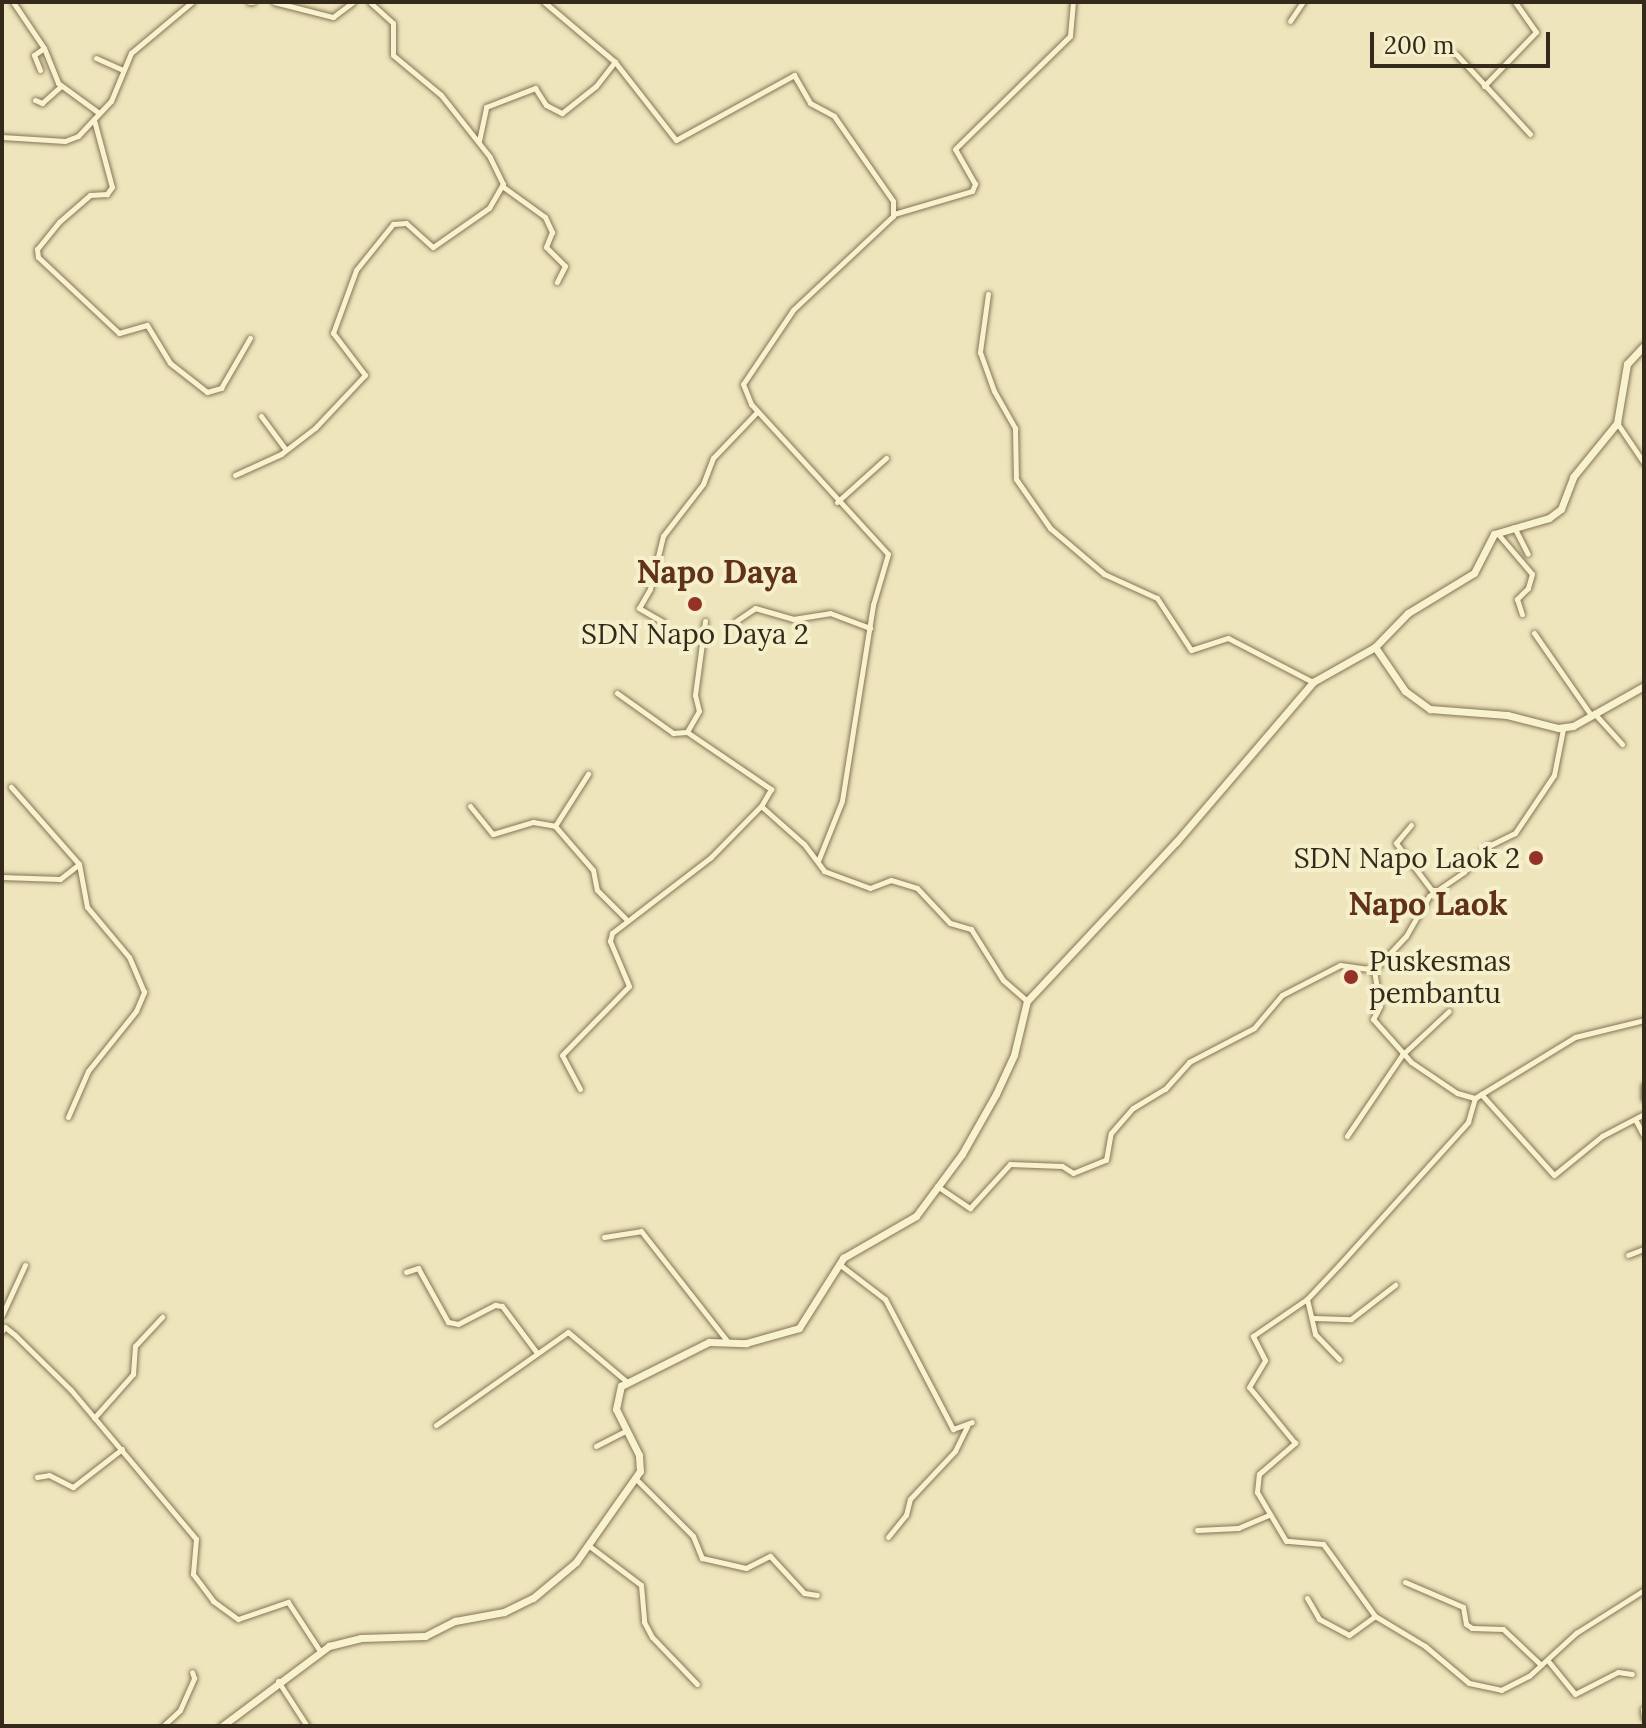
<!DOCTYPE html>
<style>
body{margin:0}
#map{position:relative;width:1646px;height:1728px;overflow:hidden;background:#eee5bc;font-family:Lora,serif}
div>[style]{position:absolute}
[style*='--x']{left:calc(var(--x)*1px);top:calc(var(--y)*1px);width:calc(var(--w)*1px);rotate:calc(var(--a)*1deg)}
.roads{filter:drop-shadow(0 0 2px #857556) drop-shadow(0 0 2px #857556)}
.minor>*{height:5px;margin:-2.5px;padding:0 2.5px;transform-origin:2.5px;border-radius:2.5px;background:#f9f2cf}
.tertiary>*{height:7px;margin:-3.5px;padding:0 3.5px;transform-origin:3.5px;border-radius:3.5px;background:#f9f2cf}
.dots>*{width:22px;height:22px;translate:-50% -50%;box-sizing:border-box;border:4px solid #f5efcb;border-radius:50%}
span{translate:-50% -50%;white-space:nowrap;text-align:center;line-height:1.15;-webkit-text-stroke:8px #f5efcb;paint-order:stroke}
.poi-label{font-size:28px;color:#342a1b}
.right{translate:-100% -50%;text-align:right}
.left{translate:0 -50%;text-align:left}
.quarter-label{font-size:32px;color:#61321a;font-weight:700}
.frame{position:absolute;inset:0;border:4px solid #342a1b;pointer-events:none}
.scale{position:absolute;left:1370px;top:32px;width:180px;height:36px;box-sizing:border-box;border:4px solid #342a1b;border-top:0;padding-left:10px;font-size:24px;line-height:28px;white-space:nowrap;color:#342a1b;-webkit-text-stroke:6px #f5efcb;paint-order:stroke}
</style>
<div id="map">
<div class="roads">
<div class="minor">
<div style="--x:13;--y:2;--w:55;--a:56"></div>
<div style="--x:44;--y:48;--w:38;--a:68"></div>
<div style="--x:58;--y:83;--w:51;--a:36.2"></div>
<div style="--x:249;--y:2;--w:4;--a:0"></div>
<div style="--x:274;--y:2;--w:61;--a:14.3"></div>
<div style="--x:333;--y:17;--w:25;--a:-37"></div>
<div style="--x:544;--y:2;--w:93;--a:40.2"></div>
<div style="--x:615;--y:62;--w:99;--a:52"></div>
<div style="--x:676;--y:140;--w:135;--a:-28.8"></div>
<div style="--x:794;--y:75;--w:32;--a:60"></div>
<div style="--x:810;--y:103;--w:27;--a:28"></div>
<div style="--x:834;--y:116;--w:103;--a:55.2"></div>
<div style="--x:893;--y:201;--w:15;--a:90"></div>
<div style="--x:893;--y:216;--w:137;--a:136.8"></div>
<div style="--x:793;--y:310;--w:89;--a:124"></div>
<div style="--x:743;--y:384;--w:22;--a:68"></div>
<div style="--x:751;--y:404;--w:203;--a:47.6"></div>
<div style="--x:888;--y:554;--w:53;--a:106.4"></div>
<div style="--x:873;--y:605;--w:198;--a:99"></div>
<div style="--x:842;--y:801;--w:65;--a:111.8"></div>
<div style="--x:1290;--y:21;--w:23;--a:-56"></div>
<div style="--x:1456;--y:54;--w:109;--a:47.2"></div>
<div style="--x:96;--y:58;--w:27;--a:24"></div>
<div style="--x:40;--y:70;--w:16;--a:-112"></div>
<div style="--x:34;--y:55;--w:12;--a:-35"></div>
<div style="--x:1484;--y:86;--w:75;--a:-46.1"></div>
<div style="--x:1536;--y:32;--w:37;--a:-125"></div>
<div style="--x:35;--y:100;--w:8;--a:23"></div>
<div style="--x:42;--y:103;--w:25;--a:-42"></div>
<div style="--x:94;--y:120;--w:69;--a:75"></div>
<div style="--x:112;--y:187;--w:9;--a:126"></div>
<div style="--x:107;--y:194;--w:17;--a:177"></div>
<div style="--x:90;--y:195;--w:41;--a:138.9"></div>
<div style="--x:59;--y:222;--w:35;--a:129"></div>
<div style="--x:37;--y:249;--w:8;--a:83"></div>
<div style="--x:38;--y:257;--w:111;--a:43.2"></div>
<div style="--x:119;--y:333;--w:29;--a:-16"></div>
<div style="--x:147;--y:325;--w:44;--a:58.8"></div>
<div style="--x:170;--y:363;--w:47;--a:38.1"></div>
<div style="--x:207;--y:392;--w:15;--a:-16"></div>
<div style="--x:221;--y:388;--w:58;--a:-59.9"></div>
<div style="--x:2;--y:137;--w:63;--a:3.6"></div>
<div style="--x:65;--y:141;--w:14;--a:-21"></div>
<div style="--x:78;--y:136;--w:48;--a:-46.7"></div>
<div style="--x:111;--y:101;--w:52;--a:-67.4"></div>
<div style="--x:131;--y:53;--w:80;--a:-39.9"></div>
<div style="--x:479;--y:141;--w:35;--a:-78"></div>
<div style="--x:486;--y:107;--w:53;--a:-21.2"></div>
<div style="--x:535;--y:88;--w:20;--a:57"></div>
<div style="--x:546;--y:105;--w:18;--a:27"></div>
<div style="--x:562;--y:113;--w:43;--a:-38.5"></div>
<div style="--x:596;--y:86;--w:31;--a:-52"></div>
<div style="--x:502;--y:186;--w:53;--a:35.8"></div>
<div style="--x:545;--y:217;--w:17;--a:65"></div>
<div style="--x:552;--y:232;--w:16;--a:112"></div>
<div style="--x:546;--y:247;--w:27;--a:45"></div>
<div style="--x:565;--y:266;--w:18;--a:117"></div>
<div style="--x:894;--y:214;--w:81;--a:-16.4"></div>
<div style="--x:972;--y:191;--w:8;--a:-67"></div>
<div style="--x:975;--y:184;--w:40;--a:-119.7"></div>
<div style="--x:955;--y:149;--w:161;--a:-44.5"></div>
<div style="--x:1070;--y:36;--w:34;--a:-85"></div>
<div style="--x:988;--y:294;--w:59;--a:97.9"></div>
<div style="--x:980;--y:352;--w:41;--a:70.3"></div>
<div style="--x:994;--y:391;--w:43;--a:60.4"></div>
<div style="--x:1015;--y:428;--w:51;--a:88.9"></div>
<div style="--x:1016;--y:479;--w:60;--a:55.2"></div>
<div style="--x:1050;--y:528;--w:71;--a:40.4"></div>
<div style="--x:1104;--y:574;--w:58;--a:24.4"></div>
<div style="--x:1157;--y:598;--w:62;--a:56.8"></div>
<div style="--x:1191;--y:650;--w:39;--a:-18"></div>
<div style="--x:1228;--y:638;--w:96;--a:27.4"></div>
<div style="--x:261;--y:416;--w:42;--a:53.7"></div>
<div style="--x:1617;--y:423;--w:48;--a:56"></div>
<div style="--x:235;--y:475;--w:51;--a:-24.5"></div>
<div style="--x:281;--y:454;--w:43;--a:-37.4"></div>
<div style="--x:315;--y:428;--w:73;--a:-46.7"></div>
<div style="--x:365;--y:375;--w:53;--a:-127.3"></div>
<div style="--x:333;--y:333;--w:67;--a:-69.9"></div>
<div style="--x:356;--y:270;--w:59;--a:-51.2"></div>
<div style="--x:393;--y:224;--w:13;--a:-4"></div>
<div style="--x:406;--y:223;--w:36;--a:42"></div>
<div style="--x:433;--y:247;--w:68;--a:-34.9"></div>
<div style="--x:489;--y:208;--w:28;--a:-60"></div>
<div style="--x:503;--y:184;--w:30;--a:-116"></div>
<div style="--x:490;--y:157;--w:79;--a:-128.3"></div>
<div style="--x:441;--y:95;--w:62;--a:-140.2"></div>
<div style="--x:393;--y:55;--w:32;--a:-90"></div>
<div style="--x:393;--y:23;--w:31;--a:-138"></div>
<div style="--x:837;--y:502;--w:66;--a:-41.9"></div>
<div style="--x:1514;--y:527;--w:30;--a:63"></div>
<div style="--x:1498;--y:534;--w:52;--a:49.6"></div>
<div style="--x:1532;--y:574;--w:15;--a:106"></div>
<div style="--x:1528;--y:588;--w:16;--a:135"></div>
<div style="--x:1517;--y:599;--w:16;--a:72"></div>
<div style="--x:705;--y:621;--w:75;--a:97.7"></div>
<div style="--x:695;--y:695;--w:16;--a:76"></div>
<div style="--x:699;--y:711;--w:24;--a:120"></div>
<div style="--x:687;--y:732;--w:102;--a:34.2"></div>
<div style="--x:771;--y:789;--w:20;--a:120"></div>
<div style="--x:761;--y:806;--w:57;--a:41.5"></div>
<div style="--x:804;--y:844;--w:34;--a:53"></div>
<div style="--x:824;--y:871;--w:49;--a:20.3"></div>
<div style="--x:870;--y:888;--w:22;--a:-21"></div>
<div style="--x:891;--y:880;--w:27;--a:17"></div>
<div style="--x:917;--y:888;--w:48;--a:46.7"></div>
<div style="--x:950;--y:923;--w:22;--a:16"></div>
<div style="--x:971;--y:929;--w:60;--a:57.9"></div>
<div style="--x:1003;--y:980;--w:32;--a:41"></div>
<div style="--x:736;--y:621;--w:23;--a:-34"></div>
<div style="--x:755;--y:608;--w:40;--a:16"></div>
<div style="--x:793;--y:619;--w:37;--a:-9"></div>
<div style="--x:830;--y:613;--w:43;--a:20.6"></div>
<div style="--x:663;--y:622;--w:28;--a:-150"></div>
<div style="--x:639;--y:608;--w:22;--a:-60"></div>
<div style="--x:650;--y:589;--w:55;--a:-76.2"></div>
<div style="--x:663;--y:536;--w:66;--a:-52.4"></div>
<div style="--x:703;--y:484;--w:28;--a:-69"></div>
<div style="--x:713;--y:458;--w:64;--a:-46.3"></div>
<div style="--x:1534;--y:633;--w:100;--a:55.2"></div>
<div style="--x:617;--y:693;--w:69;--a:35.5"></div>
<div style="--x:673;--y:733;--w:14;--a:-4"></div>
<div style="--x:1594;--y:713;--w:42;--a:47.9"></div>
<div style="--x:1563;--y:729;--w:47;--a:101.1"></div>
<div style="--x:1554;--y:775;--w:70;--a:123.9"></div>
<div style="--x:1515;--y:833;--w:30;--a:154"></div>
<div style="--x:1488;--y:846;--w:35;--a:133"></div>
<div style="--x:1464;--y:872;--w:42;--a:145.6"></div>
<div style="--x:1429;--y:896;--w:46;--a:119.9"></div>
<div style="--x:1406;--y:936;--w:47;--a:133.3"></div>
<div style="--x:1374;--y:970;--w:36;--a:81"></div>
<div style="--x:1380;--y:1006;--w:15;--a:118"></div>
<div style="--x:1373;--y:1019;--w:57;--a:48.5"></div>
<div style="--x:1411;--y:1062;--w:55;--a:34"></div>
<div style="--x:1457;--y:1093;--w:19;--a:16"></div>
<div style="--x:1475;--y:1098;--w:117;--a:-31.4"></div>
<div style="--x:1575;--y:1037;--w:71;--a:-13.8"></div>
<div style="--x:470;--y:806;--w:36;--a:51"></div>
<div style="--x:493;--y:834;--w:42;--a:-16.7"></div>
<div style="--x:533;--y:822;--w:22;--a:10"></div>
<div style="--x:555;--y:826;--w:58;--a:49.2"></div>
<div style="--x:593;--y:870;--w:20;--a:79"></div>
<div style="--x:597;--y:890;--w:40;--a:45"></div>
<div style="--x:1411;--y:825;--w:23;--a:130"></div>
<div style="--x:1396;--y:843;--w:63;--a:52.8"></div>
<div style="--x:555;--y:826;--w:62;--a:-57.6"></div>
<div style="--x:2;--y:877;--w:58;--a:2"></div>
<div style="--x:60;--y:879;--w:24;--a:-38"></div>
<div style="--x:79;--y:864;--w:103;--a:-131.4"></div>
<div style="--x:1644;--y:1085;--w:14;--a:90"></div>
<div style="--x:580;--y:1089;--w:38;--a:-118"></div>
<div style="--x:562;--y:1055;--w:96;--a:-45.8"></div>
<div style="--x:629;--y:986;--w:49;--a:-112.9"></div>
<div style="--x:610;--y:941;--w:8;--a:-76"></div>
<div style="--x:612;--y:933;--w:125;--a:-37.5"></div>
<div style="--x:711;--y:857;--w:71;--a:-45.6"></div>
<div style="--x:1481;--y:1094;--w:109;--a:48"></div>
<div style="--x:1554;--y:1175;--w:62;--a:-39.1"></div>
<div style="--x:1602;--y:1136;--w:47;--a:-27.6"></div>
<div style="--x:68;--y:1117;--w:50;--a:-66.5"></div>
<div style="--x:88;--y:1071;--w:77;--a:-51.3"></div>
<div style="--x:136;--y:1011;--w:21;--a:-67"></div>
<div style="--x:144;--y:992;--w:38;--a:-113"></div>
<div style="--x:129;--y:957;--w:65;--a:-130"></div>
<div style="--x:87;--y:907;--w:44;--a:-100.5"></div>
<div style="--x:1636;--y:1121;--w:17;--a:62"></div>
<div style="--x:1347;--y:1136;--w:98;--a:-55.8"></div>
<div style="--x:1402;--y:1055;--w:64;--a:-43.1"></div>
<div style="--x:937;--y:1186;--w:40;--a:34"></div>
<div style="--x:970;--y:1208;--w:59;--a:-47.7"></div>
<div style="--x:1010;--y:1164;--w:52;--a:2.2"></div>
<div style="--x:1062;--y:1166;--w:13;--a:32"></div>
<div style="--x:1073;--y:1173;--w:35;--a:-22"></div>
<div style="--x:1106;--y:1160;--w:27;--a:-80"></div>
<div style="--x:1111;--y:1133;--w:33;--a:-49"></div>
<div style="--x:1133;--y:1108;--w:37;--a:-31"></div>
<div style="--x:1165;--y:1089;--w:36;--a:-48"></div>
<div style="--x:1189;--y:1062;--w:73;--a:-27.6"></div>
<div style="--x:1254;--y:1028;--w:43;--a:-49.7"></div>
<div style="--x:1282;--y:995;--w:65;--a:-27.3"></div>
<div style="--x:1340;--y:965;--w:34;--a:8"></div>
<div style="--x:604;--y:1237;--w:37;--a:-9"></div>
<div style="--x:641;--y:1231;--w:141;--a:51.9"></div>
<div style="--x:1628;--y:1255;--w:17;--a:-21"></div>
<div style="--x:839;--y:1264;--w:58;--a:37.3"></div>
<div style="--x:885;--y:1299;--w:147;--a:62.4"></div>
<div style="--x:953;--y:1429;--w:20;--a:-20"></div>
<div style="--x:406;--y:1272;--w:13;--a:-18"></div>
<div style="--x:418;--y:1268;--w:62;--a:60.9"></div>
<div style="--x:448;--y:1322;--w:10;--a:11"></div>
<div style="--x:458;--y:1324;--w:42;--a:-27.2"></div>
<div style="--x:495;--y:1305;--w:7;--a:8"></div>
<div style="--x:502;--y:1306;--w:59;--a:53.3"></div>
<div style="--x:1307;--y:1299;--w:36;--a:77"></div>
<div style="--x:1315;--y:1334;--w:35;--a:46"></div>
<div style="--x:2;--y:1315;--w:55;--a:-65.3"></div>
<div style="--x:1314;--y:1318;--w:37;--a:2"></div>
<div style="--x:1351;--y:1319;--w:56;--a:-37.7"></div>
<div style="--x:2;--y:1331;--w:5;--a:-53"></div>
<div style="--x:5;--y:1327;--w:14;--a:39"></div>
<div style="--x:16;--y:1336;--w:77;--a:44.5"></div>
<div style="--x:71;--y:1390;--w:194;--a:50"></div>
<div style="--x:196;--y:1539;--w:35;--a:95"></div>
<div style="--x:193;--y:1574;--w:34;--a:53"></div>
<div style="--x:213;--y:1601;--w:31;--a:36"></div>
<div style="--x:238;--y:1619;--w:53;--a:-18.8"></div>
<div style="--x:288;--y:1602;--w:59;--a:56.9"></div>
<div style="--x:94;--y:1418;--w:59;--a:-48.4"></div>
<div style="--x:133;--y:1374;--w:28;--a:-86"></div>
<div style="--x:135;--y:1346;--w:40;--a:-47"></div>
<div style="--x:436;--y:1425;--w:161;--a:-35.2"></div>
<div style="--x:568;--y:1332;--w:76;--a:40.2"></div>
<div style="--x:596;--y:1446;--w:34;--a:-27"></div>
<div style="--x:37;--y:1477;--w:12;--a:-9"></div>
<div style="--x:49;--y:1475;--w:27;--a:27"></div>
<div style="--x:73;--y:1487;--w:62;--a:-37.8"></div>
<div style="--x:637;--y:1480;--w:79;--a:45"></div>
<div style="--x:693;--y:1536;--w:24;--a:68"></div>
<div style="--x:702;--y:1558;--w:45;--a:12.8"></div>
<div style="--x:746;--y:1568;--w:27;--a:-27"></div>
<div style="--x:770;--y:1556;--w:50;--a:47.4"></div>
<div style="--x:804;--y:1593;--w:13;--a:9"></div>
<div style="--x:1197;--y:1530;--w:41;--a:-2.8"></div>
<div style="--x:1238;--y:1528;--w:34;--a:-23"></div>
<div style="--x:888;--y:1537;--w:28;--a:-51"></div>
<div style="--x:906;--y:1515;--w:16;--a:-76"></div>
<div style="--x:910;--y:1499;--w:66;--a:-46.8"></div>
<div style="--x:955;--y:1451;--w:28;--a:-64"></div>
<div style="--x:588;--y:1545;--w:66;--a:37"></div>
<div style="--x:641;--y:1585;--w:37;--a:85"></div>
<div style="--x:644;--y:1622;--w:17;--a:62"></div>
<div style="--x:652;--y:1637;--w:65;--a:46.2"></div>
<div style="--x:1405;--y:1582;--w:63;--a:23.3"></div>
<div style="--x:1463;--y:1607;--w:17;--a:80"></div>
<div style="--x:1466;--y:1624;--w:7;--a:34"></div>
<div style="--x:1472;--y:1628;--w:31;--a:2"></div>
<div style="--x:1503;--y:1629;--w:52;--a:43.5"></div>
<div style="--x:1307;--y:1598;--w:24;--a:60"></div>
<div style="--x:1319;--y:1619;--w:34;--a:28"></div>
<div style="--x:1349;--y:1635;--w:32;--a:-36"></div>
<div style="--x:1375;--y:1616;--w:58;--a:31"></div>
<div style="--x:1425;--y:1646;--w:57;--a:40.1"></div>
<div style="--x:1469;--y:1683;--w:33;--a:12"></div>
<div style="--x:1501;--y:1690;--w:31;--a:-27"></div>
<div style="--x:1529;--y:1676;--w:64;--a:-42.5"></div>
<div style="--x:1576;--y:1633;--w:80;--a:-32.3"></div>
<div style="--x:1375;--y:1616;--w:89;--a:-125.8"></div>
<div style="--x:1323;--y:1544;--w:37;--a:-175"></div>
<div style="--x:1286;--y:1541;--w:57;--a:-120.6"></div>
<div style="--x:1257;--y:1492;--w:18;--a:-84"></div>
<div style="--x:1259;--y:1474;--w:48;--a:-40.7"></div>
<div style="--x:1295;--y:1443;--w:72;--a:-129.4"></div>
<div style="--x:1249;--y:1387;--w:31;--a:-59"></div>
<div style="--x:1265;--y:1360;--w:27;--a:-117"></div>
<div style="--x:1253;--y:1336;--w:65;--a:-34.4"></div>
<div style="--x:1307;--y:1299;--w:47;--a:-46.7"></div>
<div style="--x:1339;--y:1265;--w:193;--a:-47.9"></div>
<div style="--x:1468;--y:1122;--w:25;--a:-74"></div>
<div style="--x:1549;--y:1662;--w:41;--a:50.9"></div>
<div style="--x:1575;--y:1694;--w:48;--a:-27.1"></div>
<div style="--x:1618;--y:1672;--w:14;--a:8"></div>
<div style="--x:278;--y:1681;--w:54;--a:57.2"></div>
<div style="--x:1643;--y:1709;--w:9;--a:84"></div>
<div style="--x:163;--y:1726;--w:23;--a:-43"></div>
<div style="--x:180;--y:1710;--w:35;--a:-66"></div>
<div style="--x:194;--y:1678;--w:6;--a:-108"></div>
</div>
<div class="tertiary">
<div style="--x:1375;--y:647;--w:53;--a:55.7"></div>
<div style="--x:1405;--y:691;--w:31;--a:36"></div>
<div style="--x:1430;--y:709;--w:77;--a:4.5"></div>
<div style="--x:1507;--y:715;--w:53;--a:14.3"></div>
<div style="--x:1558;--y:728;--w:15;--a:-8"></div>
<div style="--x:1573;--y:726;--w:81;--a:-29.4"></div>
<div style="--x:222;--y:1726;--w:134;--a:-36.8"></div>
<div style="--x:329;--y:1646;--w:33;--a:-14"></div>
<div style="--x:361;--y:1638;--w:64;--a:-1.8"></div>
<div style="--x:425;--y:1636;--w:34;--a:-27"></div>
<div style="--x:455;--y:1621;--w:50;--a:-10.4"></div>
<div style="--x:504;--y:1612;--w:32;--a:-26"></div>
<div style="--x:533;--y:1598;--w:56;--a:-39.9"></div>
<div style="--x:576;--y:1562;--w:111;--a:-54.9"></div>
<div style="--x:640;--y:1471;--w:16;--a:-94"></div>
<div style="--x:639;--y:1455;--w:51;--a:-116.6"></div>
<div style="--x:616;--y:1409;--w:24;--a:-78"></div>
<div style="--x:621;--y:1386;--w:98;--a:-26.6"></div>
<div style="--x:709;--y:1342;--w:37;--a:2"></div>
<div style="--x:746;--y:1343;--w:55;--a:-15.8"></div>
<div style="--x:799;--y:1328;--w:83;--a:-57.8"></div>
<div style="--x:843;--y:1258;--w:84;--a:-29.9"></div>
<div style="--x:916;--y:1216;--w:77;--a:-53.4"></div>
<div style="--x:962;--y:1154;--w:69;--a:-60.5"></div>
<div style="--x:996;--y:1094;--w:43;--a:-65.2"></div>
<div style="--x:1014;--y:1055;--w:56;--a:-76.5"></div>
<div style="--x:1027;--y:1001;--w:218;--a:-46.9"></div>
<div style="--x:1176;--y:842;--w:211;--a:-49.4"></div>
<div style="--x:1313;--y:682;--w:71;--a:-29.4"></div>
<div style="--x:1375;--y:647;--w:47;--a:-45.9"></div>
<div style="--x:1408;--y:613;--w:77;--a:-31.2"></div>
<div style="--x:1474;--y:573;--w:44;--a:-62.9"></div>
<div style="--x:1494;--y:534;--w:57;--a:-16.2"></div>
<div style="--x:1549;--y:518;--w:15;--a:-37"></div>
<div style="--x:1561;--y:509;--w:34;--a:-69"></div>
<div style="--x:1573;--y:477;--w:70;--a:-50.8"></div>
<div style="--x:1617;--y:423;--w:60;--a:-80.4"></div>
<div style="--x:1627;--y:364;--w:25;--a:-47"></div>
</div>
</div>
<div class="dots">
<div style="left:695px;top:604px;background:#943325"></div>
<div style="left:1536px;top:858px;background:#943325"></div>
<div style="left:1351px;top:977px;background:#943325"></div>
</div>
<div class="poi-label">
<span style="left:695px;top:634px">SDN Napo Daya 2</span>
<span class="right" style="left:1520px;top:858px">SDN Napo Laok 2</span>
<span class="left" style="left:1369px;top:977px">Puskesmas<br>pembantu</span>
</div>
<div class="quarter-label">
<span style="left:717px;top:572px">Napo Daya</span>
<span style="left:1428px;top:904px">Napo Laok</span>
</div>
<div class="frame"></div>
<div class="scale">200 m</div>
</div>
